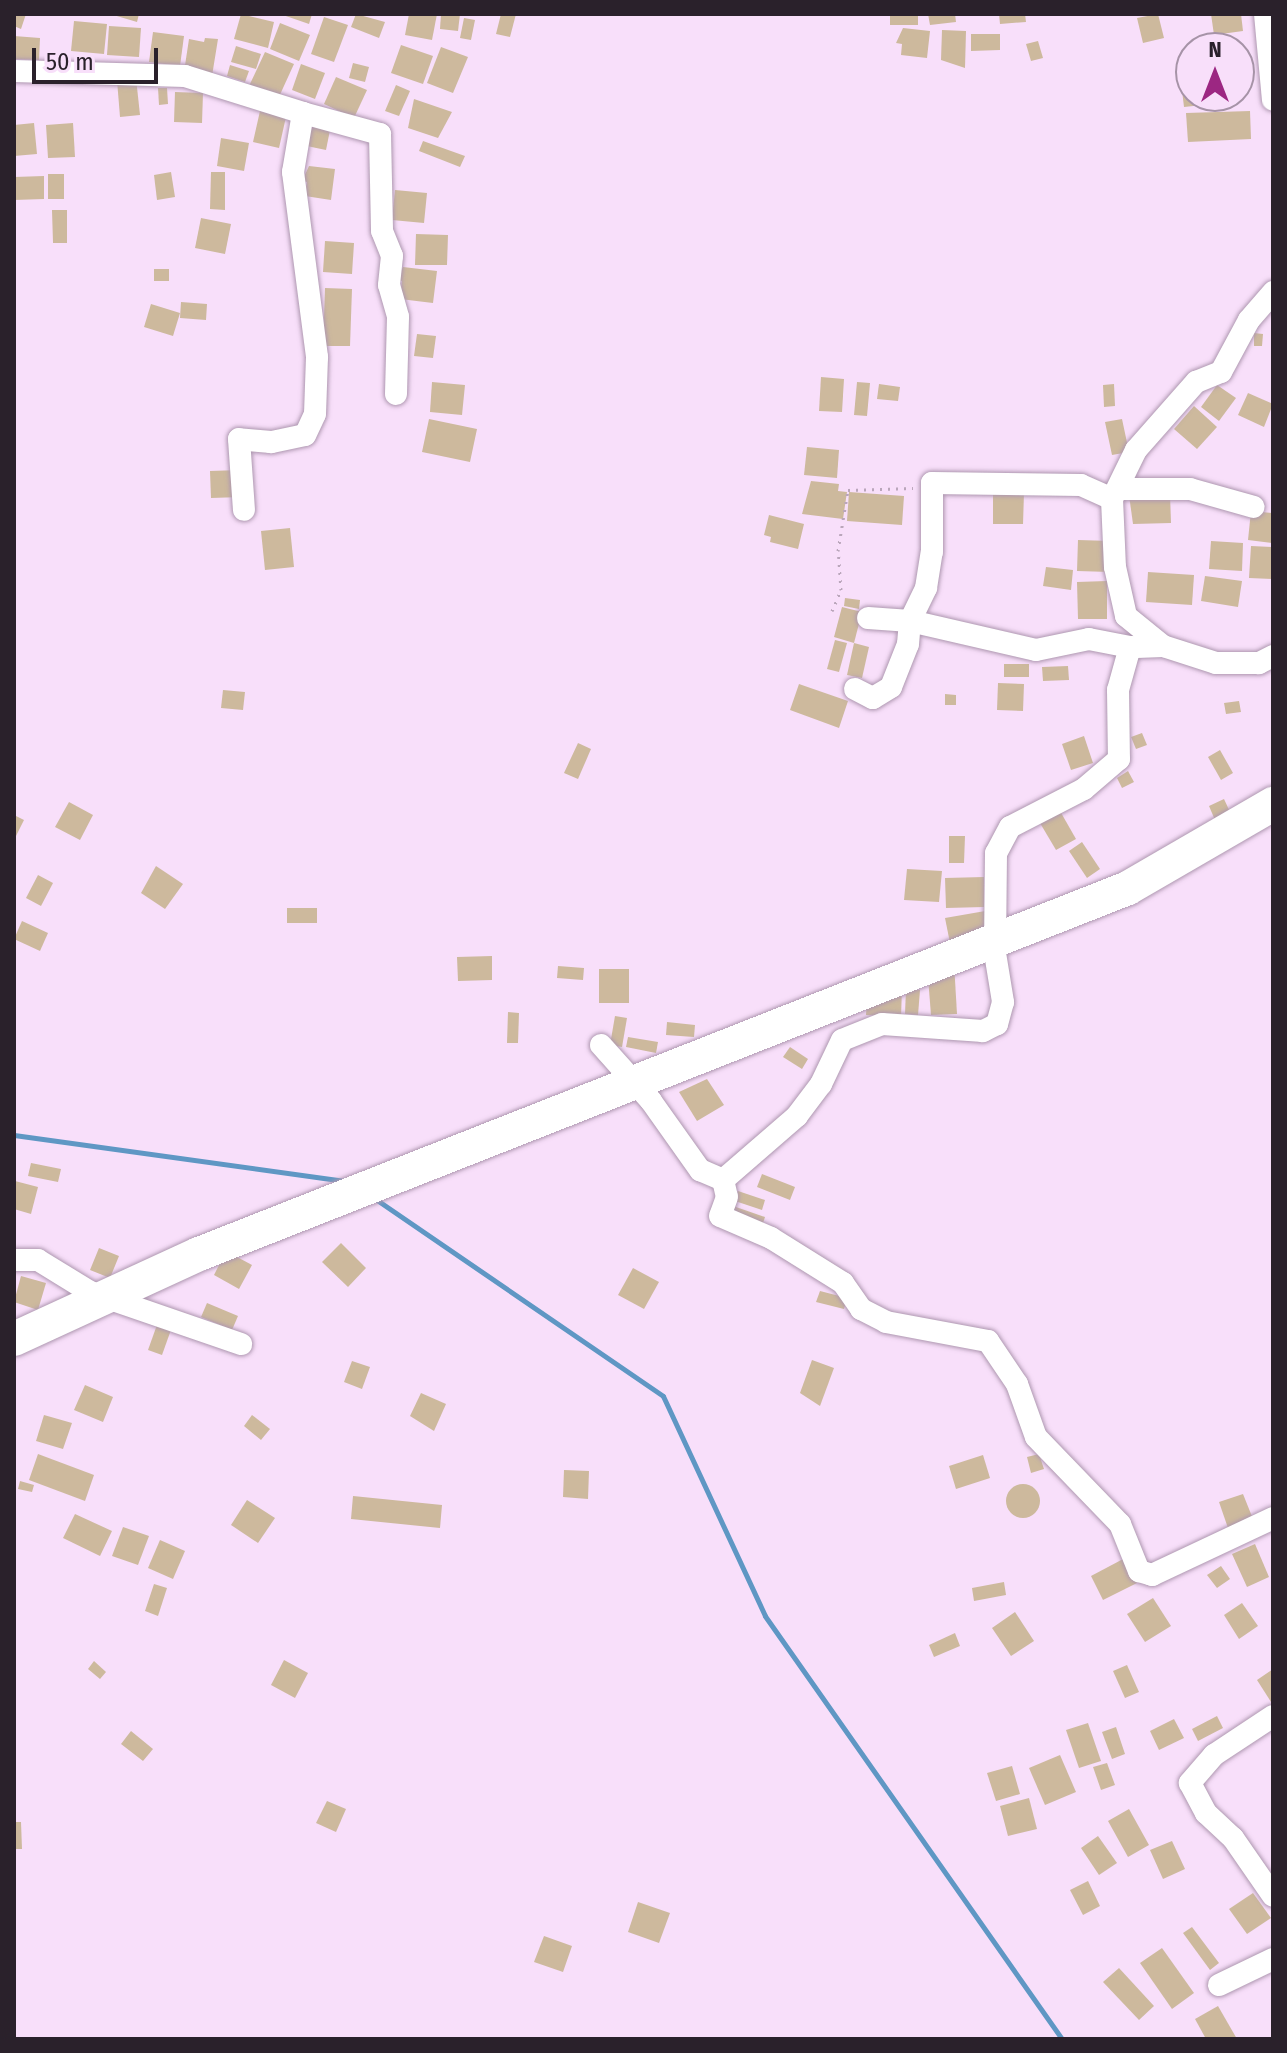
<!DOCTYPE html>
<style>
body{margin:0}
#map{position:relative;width:1287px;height:2053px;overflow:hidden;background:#f8dffa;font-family:"Fira Sans Condensed",sans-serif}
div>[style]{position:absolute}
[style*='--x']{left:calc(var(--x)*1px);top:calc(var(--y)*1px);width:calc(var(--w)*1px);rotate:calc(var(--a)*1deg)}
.stream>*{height:5px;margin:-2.5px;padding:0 2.5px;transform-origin:2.5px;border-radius:2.5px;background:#5f97c4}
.building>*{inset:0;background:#cdb99d}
.round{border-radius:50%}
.path>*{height:3px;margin-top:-1.5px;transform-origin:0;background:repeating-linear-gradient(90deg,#baa6bb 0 2px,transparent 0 8px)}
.roads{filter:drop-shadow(0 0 2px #ae97b0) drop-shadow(0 0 2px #ae97b0)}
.minor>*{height:22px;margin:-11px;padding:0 11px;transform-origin:11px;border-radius:11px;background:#fff}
.highway>*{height:34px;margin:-17px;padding:0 17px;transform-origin:17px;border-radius:17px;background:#fff}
span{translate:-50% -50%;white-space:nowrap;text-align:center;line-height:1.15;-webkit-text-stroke:6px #f8dffa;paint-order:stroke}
.frame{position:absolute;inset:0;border:16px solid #2a212b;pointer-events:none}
.north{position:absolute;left:1175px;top:32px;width:80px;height:80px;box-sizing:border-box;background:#f8dffa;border:2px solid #a693a7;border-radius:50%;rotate:0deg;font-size:22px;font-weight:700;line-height:32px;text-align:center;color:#2a212b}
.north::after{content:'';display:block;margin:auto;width:28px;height:36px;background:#9c2782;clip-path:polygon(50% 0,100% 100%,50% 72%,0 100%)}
.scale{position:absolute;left:32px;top:48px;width:126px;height:36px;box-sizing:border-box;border:4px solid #2a212b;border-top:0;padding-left:10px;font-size:24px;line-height:28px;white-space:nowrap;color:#2a212b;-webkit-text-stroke:6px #f8dffa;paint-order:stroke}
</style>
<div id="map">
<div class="stream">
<div style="--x:14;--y:1135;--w:334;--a:7.9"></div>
<div style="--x:374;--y:1198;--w:350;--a:34.4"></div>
<div style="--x:663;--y:1396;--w:242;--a:65.1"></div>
<div style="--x:765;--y:1616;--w:517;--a:54.93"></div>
</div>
<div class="building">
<div style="clip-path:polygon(14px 14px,26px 14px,21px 29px,14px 26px)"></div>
<div style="clip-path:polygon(110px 14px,139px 14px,137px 22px)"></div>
<div style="clip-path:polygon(241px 14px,274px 22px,268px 48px,234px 39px)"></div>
<div style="clip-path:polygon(280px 14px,312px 14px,309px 24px)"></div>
<div style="clip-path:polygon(356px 14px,385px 22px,379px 38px,351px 27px)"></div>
<div style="clip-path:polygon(409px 14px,437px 14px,432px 40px,405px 35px)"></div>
<div style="clip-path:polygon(441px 14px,460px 14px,458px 31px,440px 29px)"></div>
<div style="clip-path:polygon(501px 14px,516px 14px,510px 37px,496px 34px)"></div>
<div style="clip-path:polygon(890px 14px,918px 14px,918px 25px,890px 25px)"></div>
<div style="clip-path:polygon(928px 14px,955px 14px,956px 22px,930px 25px)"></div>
<div style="clip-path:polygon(999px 14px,1025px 14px,1026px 22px,1000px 24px)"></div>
<div style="clip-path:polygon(1158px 14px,1164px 38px,1143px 43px,1137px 18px)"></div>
<div style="clip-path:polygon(1211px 14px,1241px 14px,1243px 31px,1214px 35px)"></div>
<div style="clip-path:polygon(324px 17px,348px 25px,334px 62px,311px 54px)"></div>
<div style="clip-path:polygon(464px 18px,475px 20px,471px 40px,460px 38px)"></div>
<div style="clip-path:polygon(74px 21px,107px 24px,104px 54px,71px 51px)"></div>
<div style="clip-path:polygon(280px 23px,310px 35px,299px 61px,270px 49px)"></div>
<div style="clip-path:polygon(109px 26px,141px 28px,139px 57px,107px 55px)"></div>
<div style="clip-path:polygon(903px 28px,930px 31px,927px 58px,901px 55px,902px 44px,896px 43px)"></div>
<div style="clip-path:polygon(942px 30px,966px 31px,965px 68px,941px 60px)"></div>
<div style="clip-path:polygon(153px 32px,184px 36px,180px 66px,149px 62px)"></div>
<div style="clip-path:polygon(971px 34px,1000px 34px,1000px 50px,971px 51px)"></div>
<div style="clip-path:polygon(14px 36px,40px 38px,39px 60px,14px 59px)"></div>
<div style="clip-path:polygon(205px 38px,218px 39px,212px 76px,184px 72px,189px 39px,204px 42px)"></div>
<div style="clip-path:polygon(1038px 41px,1043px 58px,1031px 61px,1026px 44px)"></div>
<div style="clip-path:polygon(401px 45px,433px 56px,423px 84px,391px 73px)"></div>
<div style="clip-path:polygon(236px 46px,261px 54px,256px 69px,231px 62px)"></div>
<div style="clip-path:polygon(441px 47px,468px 57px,453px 93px,427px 83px)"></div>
<div style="clip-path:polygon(265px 52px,294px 64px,278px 99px,249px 86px)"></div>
<div style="clip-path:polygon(353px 63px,369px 67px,365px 82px,349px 78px)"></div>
<div style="clip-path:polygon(301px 64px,325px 73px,315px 99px,292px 90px)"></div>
<div style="clip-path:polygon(230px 65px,249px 71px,245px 82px,227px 76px)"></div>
<div style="clip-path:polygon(1239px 70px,1245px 70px,1246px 95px,1239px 96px)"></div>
<div style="clip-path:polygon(1191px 73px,1191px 96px,1211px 96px,1212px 104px,1184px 107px,1180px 74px)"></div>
<div style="clip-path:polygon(336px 77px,367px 90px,354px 118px,324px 104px)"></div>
<div style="clip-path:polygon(136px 78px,140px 115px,120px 117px,117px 80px)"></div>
<div style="clip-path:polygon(396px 85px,410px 91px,399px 116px,385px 111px)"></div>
<div style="clip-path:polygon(158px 88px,167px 88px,168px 104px,159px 105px)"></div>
<div style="clip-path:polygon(175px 92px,203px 93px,202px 123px,174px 122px)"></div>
<div style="clip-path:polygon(414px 99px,452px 112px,438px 138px,408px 128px)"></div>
<div style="clip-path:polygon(260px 111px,286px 117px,279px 148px,253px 142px)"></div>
<div style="clip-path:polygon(1250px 111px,1251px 139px,1188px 142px,1186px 113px)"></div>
<div style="clip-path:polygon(34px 123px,37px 154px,14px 156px,14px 125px)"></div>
<div style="clip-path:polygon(73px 123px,75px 157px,48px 158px,46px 125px)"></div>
<div style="clip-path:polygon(306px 124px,330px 130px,326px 150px,302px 145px)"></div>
<div style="clip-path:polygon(221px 138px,249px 143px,244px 171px,217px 166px)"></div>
<div style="clip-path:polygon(423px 141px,465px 156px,460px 167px,419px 151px)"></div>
<div style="clip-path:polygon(309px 166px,335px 169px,331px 200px,305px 196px,307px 182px,302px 181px)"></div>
<div style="clip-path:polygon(171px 172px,175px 197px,157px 200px,154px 175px)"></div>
<div style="clip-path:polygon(211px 172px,225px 172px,225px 210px,210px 209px)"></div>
<div style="clip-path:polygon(48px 174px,64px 174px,64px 199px,48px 199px)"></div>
<div style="clip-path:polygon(44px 176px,44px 199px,14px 200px,14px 177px)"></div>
<div style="clip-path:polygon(395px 190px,427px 193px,424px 223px,392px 220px)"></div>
<div style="clip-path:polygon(52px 210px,67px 210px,67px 243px,53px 243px)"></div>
<div style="clip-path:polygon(201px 218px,231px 224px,225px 254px,195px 248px)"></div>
<div style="clip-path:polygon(416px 234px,448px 235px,447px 265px,415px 265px)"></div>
<div style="clip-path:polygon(325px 241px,354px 243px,352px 274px,323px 272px)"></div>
<div style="clip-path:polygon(403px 267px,437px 271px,433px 303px,400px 299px,402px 281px,396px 280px)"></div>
<div style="clip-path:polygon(154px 269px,169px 269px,169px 281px,154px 281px)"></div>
<div style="clip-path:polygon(325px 288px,352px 289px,350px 346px,323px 346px)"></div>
<div style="clip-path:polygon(181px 302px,207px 304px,206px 320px,180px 318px)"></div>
<div style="clip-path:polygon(151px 304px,180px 313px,173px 336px,144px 327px)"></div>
<div style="clip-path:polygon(1254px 333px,1263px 334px,1262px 346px,1254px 346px)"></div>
<div style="clip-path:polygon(417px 334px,436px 336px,433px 358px,414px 356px)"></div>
<div style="clip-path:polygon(821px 377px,844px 379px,842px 412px,819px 411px)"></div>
<div style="clip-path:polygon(432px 382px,465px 385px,462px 415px,430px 412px)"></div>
<div style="clip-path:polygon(857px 382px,870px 383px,867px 416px,854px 415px)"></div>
<div style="clip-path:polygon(879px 384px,900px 387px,898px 401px,877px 399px)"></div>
<div style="clip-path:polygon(1114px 384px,1115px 406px,1104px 407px,1103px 385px)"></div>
<div style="clip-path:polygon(1217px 385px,1236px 398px,1219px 421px,1201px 407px)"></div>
<div style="clip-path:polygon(1248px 393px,1273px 404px,1264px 427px,1238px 415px)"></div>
<div style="clip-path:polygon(1194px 406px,1217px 427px,1197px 449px,1174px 429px)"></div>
<div style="clip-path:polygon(429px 419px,477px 429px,470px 462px,422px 452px)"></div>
<div style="clip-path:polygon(1122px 419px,1129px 452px,1112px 455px,1105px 422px)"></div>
<div style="clip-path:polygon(807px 447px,839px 450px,837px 478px,804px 475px)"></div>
<div style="clip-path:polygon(240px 470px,241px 497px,211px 498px,210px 471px)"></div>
<div style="clip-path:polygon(811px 481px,839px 484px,838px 491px,847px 492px,843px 519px,802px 514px)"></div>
<div style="clip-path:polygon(849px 492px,904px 496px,902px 525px,847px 521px)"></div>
<div style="clip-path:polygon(993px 493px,1024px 493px,1023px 524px,993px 524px)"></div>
<div style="clip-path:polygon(1170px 494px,1171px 523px,1133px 524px,1129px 495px)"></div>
<div style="clip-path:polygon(1251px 511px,1273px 513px,1273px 543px,1248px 540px)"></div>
<div style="clip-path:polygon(769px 515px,804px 524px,798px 549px,770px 542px,771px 537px,764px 535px)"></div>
<div style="clip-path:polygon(290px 528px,294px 567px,265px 570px,261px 531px)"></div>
<div style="clip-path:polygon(1078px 540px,1111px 541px,1110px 572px,1077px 571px)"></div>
<div style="clip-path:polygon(1211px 541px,1243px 543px,1242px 571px,1209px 569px)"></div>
<div style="clip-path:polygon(1251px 546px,1273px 547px,1273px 579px,1249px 578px)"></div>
<div style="clip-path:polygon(1046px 567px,1073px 570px,1071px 590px,1043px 586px)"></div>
<div style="clip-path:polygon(1148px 572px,1194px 575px,1192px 605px,1146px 602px)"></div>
<div style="clip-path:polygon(1205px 576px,1242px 581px,1238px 607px,1201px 601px)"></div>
<div style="clip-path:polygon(1107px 581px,1107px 619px,1078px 619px,1077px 582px)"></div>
<div style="clip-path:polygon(845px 598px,860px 600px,859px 609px,844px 606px)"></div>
<div style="clip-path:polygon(842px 607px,862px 612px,854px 643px,834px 637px)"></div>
<div style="clip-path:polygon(835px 640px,847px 643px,839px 672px,827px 669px)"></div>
<div style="clip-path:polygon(854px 643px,869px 647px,862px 678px,847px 675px)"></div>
<div style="clip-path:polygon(1004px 664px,1029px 664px,1029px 677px,1004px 677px)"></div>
<div style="clip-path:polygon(1068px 666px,1069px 680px,1043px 681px,1042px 667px)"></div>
<div style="clip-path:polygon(998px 683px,1024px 684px,1023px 711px,997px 710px)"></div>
<div style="clip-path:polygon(799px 684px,848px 701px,839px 728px,790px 710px)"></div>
<div style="clip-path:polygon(223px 690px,245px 692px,243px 710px,221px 708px)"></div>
<div style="clip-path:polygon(945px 694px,956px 695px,956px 705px,945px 705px)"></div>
<div style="clip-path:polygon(1239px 701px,1241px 712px,1226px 714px,1224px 703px)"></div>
<div style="clip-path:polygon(1142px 733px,1147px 745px,1136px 749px,1131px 737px)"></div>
<div style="clip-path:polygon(1084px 736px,1093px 763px,1071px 770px,1062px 744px)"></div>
<div style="clip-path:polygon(578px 743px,591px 749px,578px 779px,564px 773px)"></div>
<div style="clip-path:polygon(1220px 750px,1233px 773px,1221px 780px,1208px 757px)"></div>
<div style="clip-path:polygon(1128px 771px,1134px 782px,1122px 788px,1117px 778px)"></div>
<div style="clip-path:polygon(1224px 799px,1237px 827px,1221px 834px,1209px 806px)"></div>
<div style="clip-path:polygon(69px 802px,93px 815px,80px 840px,55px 827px)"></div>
<div style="clip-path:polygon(1060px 811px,1076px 839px,1056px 850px,1040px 823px)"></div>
<div style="clip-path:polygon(14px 815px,24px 820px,14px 840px)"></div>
<div style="clip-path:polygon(949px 836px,965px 836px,964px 863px,949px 863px)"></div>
<div style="clip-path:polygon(1082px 842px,1100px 869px,1087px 878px,1069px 851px)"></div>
<div style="clip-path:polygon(156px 866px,183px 884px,165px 909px,141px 893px)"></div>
<div style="clip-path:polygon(907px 869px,942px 871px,939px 902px,904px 900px)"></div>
<div style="clip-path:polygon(38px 875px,53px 883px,41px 906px,26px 898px)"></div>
<div style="clip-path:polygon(984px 877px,984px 907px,946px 908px,945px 878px)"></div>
<div style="clip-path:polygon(287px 908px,317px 908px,317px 923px,287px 923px)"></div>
<div style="clip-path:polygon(991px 910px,996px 935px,950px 943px,945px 918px)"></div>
<div style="clip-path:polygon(22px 921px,48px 933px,40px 951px,14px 939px)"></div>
<div style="clip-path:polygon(492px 956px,492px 980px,458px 981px,457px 957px)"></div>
<div style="clip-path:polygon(954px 963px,957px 1014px,931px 1015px,927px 965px)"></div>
<div style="clip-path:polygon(558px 966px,584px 968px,583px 980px,557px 978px)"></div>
<div style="clip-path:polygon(599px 969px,629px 969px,629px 1003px,599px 1003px)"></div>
<div style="clip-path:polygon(868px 987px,902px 988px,901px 1017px,866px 1015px)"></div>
<div style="clip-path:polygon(906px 989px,920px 990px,918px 1015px,905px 1014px)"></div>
<div style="clip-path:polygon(508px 1012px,519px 1013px,518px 1043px,507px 1043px)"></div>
<div style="clip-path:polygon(615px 1016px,627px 1018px,622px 1047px,610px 1045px)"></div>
<div style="clip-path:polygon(667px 1022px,695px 1025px,694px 1037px,666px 1035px)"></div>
<div style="clip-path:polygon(628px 1037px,658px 1042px,656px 1053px,626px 1047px)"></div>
<div style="clip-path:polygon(790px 1047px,808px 1059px,802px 1069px,783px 1057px)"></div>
<div style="clip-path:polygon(707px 1079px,724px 1105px,697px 1121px,679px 1092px)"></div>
<div style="clip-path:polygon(31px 1163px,61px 1169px,58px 1182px,28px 1176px)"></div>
<div style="clip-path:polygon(762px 1174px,795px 1187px,790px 1200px,757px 1187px)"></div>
<div style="clip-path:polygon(15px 1181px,38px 1187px,31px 1214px,14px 1209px)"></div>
<div style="clip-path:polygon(738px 1191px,765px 1200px,762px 1210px,735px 1201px)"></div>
<div style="clip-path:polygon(733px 1206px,765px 1217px,760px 1232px,728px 1221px)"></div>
<div style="clip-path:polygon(341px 1243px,366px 1268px,348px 1287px,322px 1262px)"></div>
<div style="clip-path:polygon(99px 1248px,119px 1256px,110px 1278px,90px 1270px)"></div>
<div style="clip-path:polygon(226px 1251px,252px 1265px,239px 1289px,214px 1275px)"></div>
<div style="clip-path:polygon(633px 1268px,659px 1282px,644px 1309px,618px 1295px)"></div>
<div style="clip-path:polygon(21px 1276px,46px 1283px,38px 1310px,14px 1302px)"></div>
<div style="clip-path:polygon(820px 1291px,847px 1298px,844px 1309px,816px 1302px)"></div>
<div style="clip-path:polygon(207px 1303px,238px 1316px,232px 1330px,201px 1317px)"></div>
<div style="clip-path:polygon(158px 1322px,172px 1327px,162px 1355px,148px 1350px)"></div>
<div style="clip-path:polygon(812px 1360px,834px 1368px,820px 1406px,800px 1393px)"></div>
<div style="clip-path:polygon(352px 1361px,370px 1367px,362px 1389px,344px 1382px)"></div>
<div style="clip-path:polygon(85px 1385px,113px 1397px,103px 1422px,74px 1410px)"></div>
<div style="clip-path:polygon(421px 1393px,446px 1404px,434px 1431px,410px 1416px)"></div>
<div style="clip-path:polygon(44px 1415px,72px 1423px,63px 1449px,36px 1441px)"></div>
<div style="clip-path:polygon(252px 1415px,270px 1429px,261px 1440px,244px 1426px)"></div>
<div style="clip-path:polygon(38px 1454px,94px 1475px,85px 1501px,29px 1480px)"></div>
<div style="clip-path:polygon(1039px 1454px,1044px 1469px,1031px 1473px,1027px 1457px)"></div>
<div style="clip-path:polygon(983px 1455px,990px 1478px,956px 1489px,949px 1466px)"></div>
<div style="clip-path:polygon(564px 1470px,589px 1471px,588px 1499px,563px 1497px)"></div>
<div style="clip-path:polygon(20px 1481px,34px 1485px,32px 1492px,18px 1489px)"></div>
<div class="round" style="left:1006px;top:1484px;width:34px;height:34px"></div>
<div style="clip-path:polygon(1243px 1494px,1253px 1519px,1228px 1528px,1219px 1502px)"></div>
<div style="clip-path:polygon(353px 1496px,442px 1505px,440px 1528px,351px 1519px)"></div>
<div style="clip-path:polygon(247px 1500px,275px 1518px,258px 1543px,231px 1525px)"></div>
<div style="clip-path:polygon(75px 1514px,112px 1531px,100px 1556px,63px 1538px)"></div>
<div style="clip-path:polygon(123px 1527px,149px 1536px,138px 1565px,112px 1556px)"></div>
<div style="clip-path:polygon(160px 1540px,185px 1551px,173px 1579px,148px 1568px)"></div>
<div style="clip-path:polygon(1255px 1544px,1269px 1577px,1247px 1587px,1232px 1554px)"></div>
<div style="clip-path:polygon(1125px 1558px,1137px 1583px,1103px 1600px,1091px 1576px)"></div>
<div style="clip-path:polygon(1221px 1566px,1230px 1579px,1217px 1588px,1207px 1575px)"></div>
<div style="clip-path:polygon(1004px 1582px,1006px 1595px,974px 1601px,972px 1588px)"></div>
<div style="clip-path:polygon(154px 1584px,167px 1588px,158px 1616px,145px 1611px)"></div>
<div style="clip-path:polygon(1153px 1598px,1171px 1626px,1145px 1642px,1127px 1614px)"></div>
<div style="clip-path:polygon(1242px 1603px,1258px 1626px,1239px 1639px,1224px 1615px)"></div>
<div style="clip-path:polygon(1015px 1612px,1034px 1641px,1011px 1656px,992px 1628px)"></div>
<div style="clip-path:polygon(955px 1633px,960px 1646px,934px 1657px,929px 1645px)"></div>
<div style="clip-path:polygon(284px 1660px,308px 1673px,295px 1698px,271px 1685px)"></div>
<div style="clip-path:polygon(94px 1661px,106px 1672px,100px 1679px,88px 1669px)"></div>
<div style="clip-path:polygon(1127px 1665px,1139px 1692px,1125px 1698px,1113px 1671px)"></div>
<div style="clip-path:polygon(1273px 1669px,1273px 1705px,1257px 1680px)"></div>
<div style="clip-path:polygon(1217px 1716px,1223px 1728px,1198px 1741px,1192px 1729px)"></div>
<div style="clip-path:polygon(1174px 1719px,1184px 1738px,1159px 1750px,1150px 1731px)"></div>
<div style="clip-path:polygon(1088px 1723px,1101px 1761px,1079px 1768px,1066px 1730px)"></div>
<div style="clip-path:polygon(1116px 1727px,1125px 1754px,1112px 1759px,1102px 1732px)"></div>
<div style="clip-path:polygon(131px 1731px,153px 1749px,143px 1761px,121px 1744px)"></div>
<div style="clip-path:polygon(1060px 1755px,1076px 1792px,1045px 1805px,1029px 1768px)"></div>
<div style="clip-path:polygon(1107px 1763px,1115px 1785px,1101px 1790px,1093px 1767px)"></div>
<div style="clip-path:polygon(1012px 1766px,1020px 1794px,996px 1801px,987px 1773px)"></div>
<div style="clip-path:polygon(1029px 1798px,1037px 1829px,1008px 1836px,1000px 1806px)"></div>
<div style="clip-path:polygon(327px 1801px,346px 1809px,336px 1832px,316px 1823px)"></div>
<div style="clip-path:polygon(1129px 1809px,1149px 1845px,1128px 1857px,1108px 1821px)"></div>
<div style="clip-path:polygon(14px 1822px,21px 1822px,22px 1849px,14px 1849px)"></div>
<div style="clip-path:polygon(1098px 1836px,1117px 1863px,1099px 1875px,1081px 1848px)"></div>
<div style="clip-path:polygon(1172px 1841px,1185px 1869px,1163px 1879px,1150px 1850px)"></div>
<div style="clip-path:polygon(1088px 1881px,1100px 1906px,1083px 1915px,1070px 1890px)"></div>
<div style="clip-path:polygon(1253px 1893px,1271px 1918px,1247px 1934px,1229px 1909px)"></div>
<div style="clip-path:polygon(638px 1902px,670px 1913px,659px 1943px,628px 1932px)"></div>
<div style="clip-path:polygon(1192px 1927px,1219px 1963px,1210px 1970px,1183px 1933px)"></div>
<div style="clip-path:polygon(544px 1936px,572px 1946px,563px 1972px,534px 1962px)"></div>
<div style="clip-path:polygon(1162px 1948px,1194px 1993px,1172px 2009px,1140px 1963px)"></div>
<div style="clip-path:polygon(1119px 1968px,1154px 2006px,1139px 2020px,1103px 1982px)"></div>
<div style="clip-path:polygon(1218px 2006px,1237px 2039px,1206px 2039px,1195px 2019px)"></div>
</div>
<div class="path">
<div style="--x:832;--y:611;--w:23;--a:-67"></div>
<div style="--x:841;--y:590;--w:39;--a:-94"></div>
<div style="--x:838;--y:551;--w:62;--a:-80.7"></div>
<div style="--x:848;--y:490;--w:65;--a:-1.8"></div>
</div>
<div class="roads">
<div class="minor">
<div style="--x:1265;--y:14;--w:86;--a:84.7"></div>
<div style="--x:14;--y:71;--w:171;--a:1.7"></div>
<div style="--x:185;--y:76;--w:124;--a:17.4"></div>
<div style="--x:303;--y:113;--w:60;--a:99.6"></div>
<div style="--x:293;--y:172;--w:187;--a:82.6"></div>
<div style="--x:317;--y:357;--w:57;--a:92"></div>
<div style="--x:315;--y:414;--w:23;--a:115"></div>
<div style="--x:305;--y:435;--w:35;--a:168"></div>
<div style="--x:271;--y:442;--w:32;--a:-175"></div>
<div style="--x:239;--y:439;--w:71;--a:86"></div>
<div style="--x:303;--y:113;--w:80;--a:15.3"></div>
<div style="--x:380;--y:134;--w:97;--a:88.8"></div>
<div style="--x:382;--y:231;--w:27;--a:68"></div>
<div style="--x:392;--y:256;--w:29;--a:96"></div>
<div style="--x:389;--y:285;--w:33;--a:74"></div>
<div style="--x:398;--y:317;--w:77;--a:91.5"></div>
<div style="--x:1119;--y:489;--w:71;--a:0"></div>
<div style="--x:1190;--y:489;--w:66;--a:15.7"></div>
<div style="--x:1112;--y:499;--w:55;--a:-63.9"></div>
<div style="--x:1136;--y:450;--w:91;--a:-48.6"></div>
<div style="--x:1196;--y:382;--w:27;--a:-22"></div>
<div style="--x:1221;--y:372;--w:59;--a:-61.7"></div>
<div style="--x:1249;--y:320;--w:37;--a:-49"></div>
<div style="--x:1130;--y:647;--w:42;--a:-169"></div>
<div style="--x:1089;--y:639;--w:54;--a:168.3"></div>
<div style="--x:1036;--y:650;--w:129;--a:-167"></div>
<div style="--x:910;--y:621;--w:37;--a:-64"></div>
<div style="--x:926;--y:588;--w:36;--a:-81"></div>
<div style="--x:932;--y:552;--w:69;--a:-90"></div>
<div style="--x:932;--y:483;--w:149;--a:0.8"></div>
<div style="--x:1081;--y:485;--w:34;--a:24"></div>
<div style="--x:1112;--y:499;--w:68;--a:87.5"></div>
<div style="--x:1115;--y:567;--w:50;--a:77.3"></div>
<div style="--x:1126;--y:616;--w:48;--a:39"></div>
<div style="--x:1273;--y:656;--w:16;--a:153"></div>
<div style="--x:1259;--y:663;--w:43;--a:180"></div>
<div style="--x:1216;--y:663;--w:56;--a:-162.2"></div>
<div style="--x:1163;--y:646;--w:33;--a:178"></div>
<div style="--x:1130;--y:647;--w:45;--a:105.6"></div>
<div style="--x:1118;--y:690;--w:69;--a:89.2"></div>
<div style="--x:1119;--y:759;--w:46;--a:139.4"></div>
<div style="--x:1084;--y:789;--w:83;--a:152.8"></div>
<div style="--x:1010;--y:827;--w:30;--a:118"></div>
<div style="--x:996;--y:853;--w:100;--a:90.6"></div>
<div style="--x:995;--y:953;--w:50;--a:80.7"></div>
<div style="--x:1003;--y:1002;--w:23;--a:105"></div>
<div style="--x:997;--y:1024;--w:16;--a:153"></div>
<div style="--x:983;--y:1031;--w:101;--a:-176"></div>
<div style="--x:882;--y:1024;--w:43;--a:158.2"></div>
<div style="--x:842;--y:1040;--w:49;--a:115.5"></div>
<div style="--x:821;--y:1084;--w:40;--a:127"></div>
<div style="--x:797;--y:1116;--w:98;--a:139.1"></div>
<div style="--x:723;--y:1180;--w:17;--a:77"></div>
<div style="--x:727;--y:1197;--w:20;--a:110"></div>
<div style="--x:720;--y:1216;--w:56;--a:23.3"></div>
<div style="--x:771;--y:1238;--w:85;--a:32"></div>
<div style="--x:843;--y:1283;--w:32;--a:55"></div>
<div style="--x:861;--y:1309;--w:28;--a:27"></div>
<div style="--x:886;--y:1322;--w:104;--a:10.6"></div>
<div style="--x:988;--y:1341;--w:52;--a:56"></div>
<div style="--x:1017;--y:1384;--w:56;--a:70.3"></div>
<div style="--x:1036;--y:1437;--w:121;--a:46"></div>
<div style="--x:1120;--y:1524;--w:51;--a:68"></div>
<div style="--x:1139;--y:1571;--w:14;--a:17"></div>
<div style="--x:1152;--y:1575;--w:134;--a:-25.2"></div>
<div style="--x:855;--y:689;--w:20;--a:27"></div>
<div style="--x:873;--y:698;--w:21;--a:-31"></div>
<div style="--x:891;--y:687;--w:46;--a:-68.4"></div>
<div style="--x:908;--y:644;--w:23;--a:-85"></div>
<div style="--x:910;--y:621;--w:42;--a:-175.9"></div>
<div style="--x:601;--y:1045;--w:75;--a:48.2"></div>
<div style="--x:651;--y:1101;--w:85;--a:54.6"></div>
<div style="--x:700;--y:1170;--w:25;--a:23"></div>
<div style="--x:14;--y:1260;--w:24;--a:0"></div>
<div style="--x:38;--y:1260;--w:61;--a:31.6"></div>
<div style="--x:90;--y:1292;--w:160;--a:19"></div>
<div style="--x:1273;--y:1716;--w:71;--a:146.5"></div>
<div style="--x:1214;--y:1755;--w:37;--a:131"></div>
<div style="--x:1190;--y:1783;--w:34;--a:62"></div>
<div style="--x:1206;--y:1813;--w:37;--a:43"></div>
<div style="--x:1233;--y:1838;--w:70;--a:55.4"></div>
<div style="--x:1219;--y:1985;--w:60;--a:-25.7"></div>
</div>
<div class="highway">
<div style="--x:14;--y:1339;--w:204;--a:-24.7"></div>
<div style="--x:199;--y:1254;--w:998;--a:-21.5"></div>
<div style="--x:1128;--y:888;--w:168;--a:-30.1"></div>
</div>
</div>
<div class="frame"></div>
<div class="north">N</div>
<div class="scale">50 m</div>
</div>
